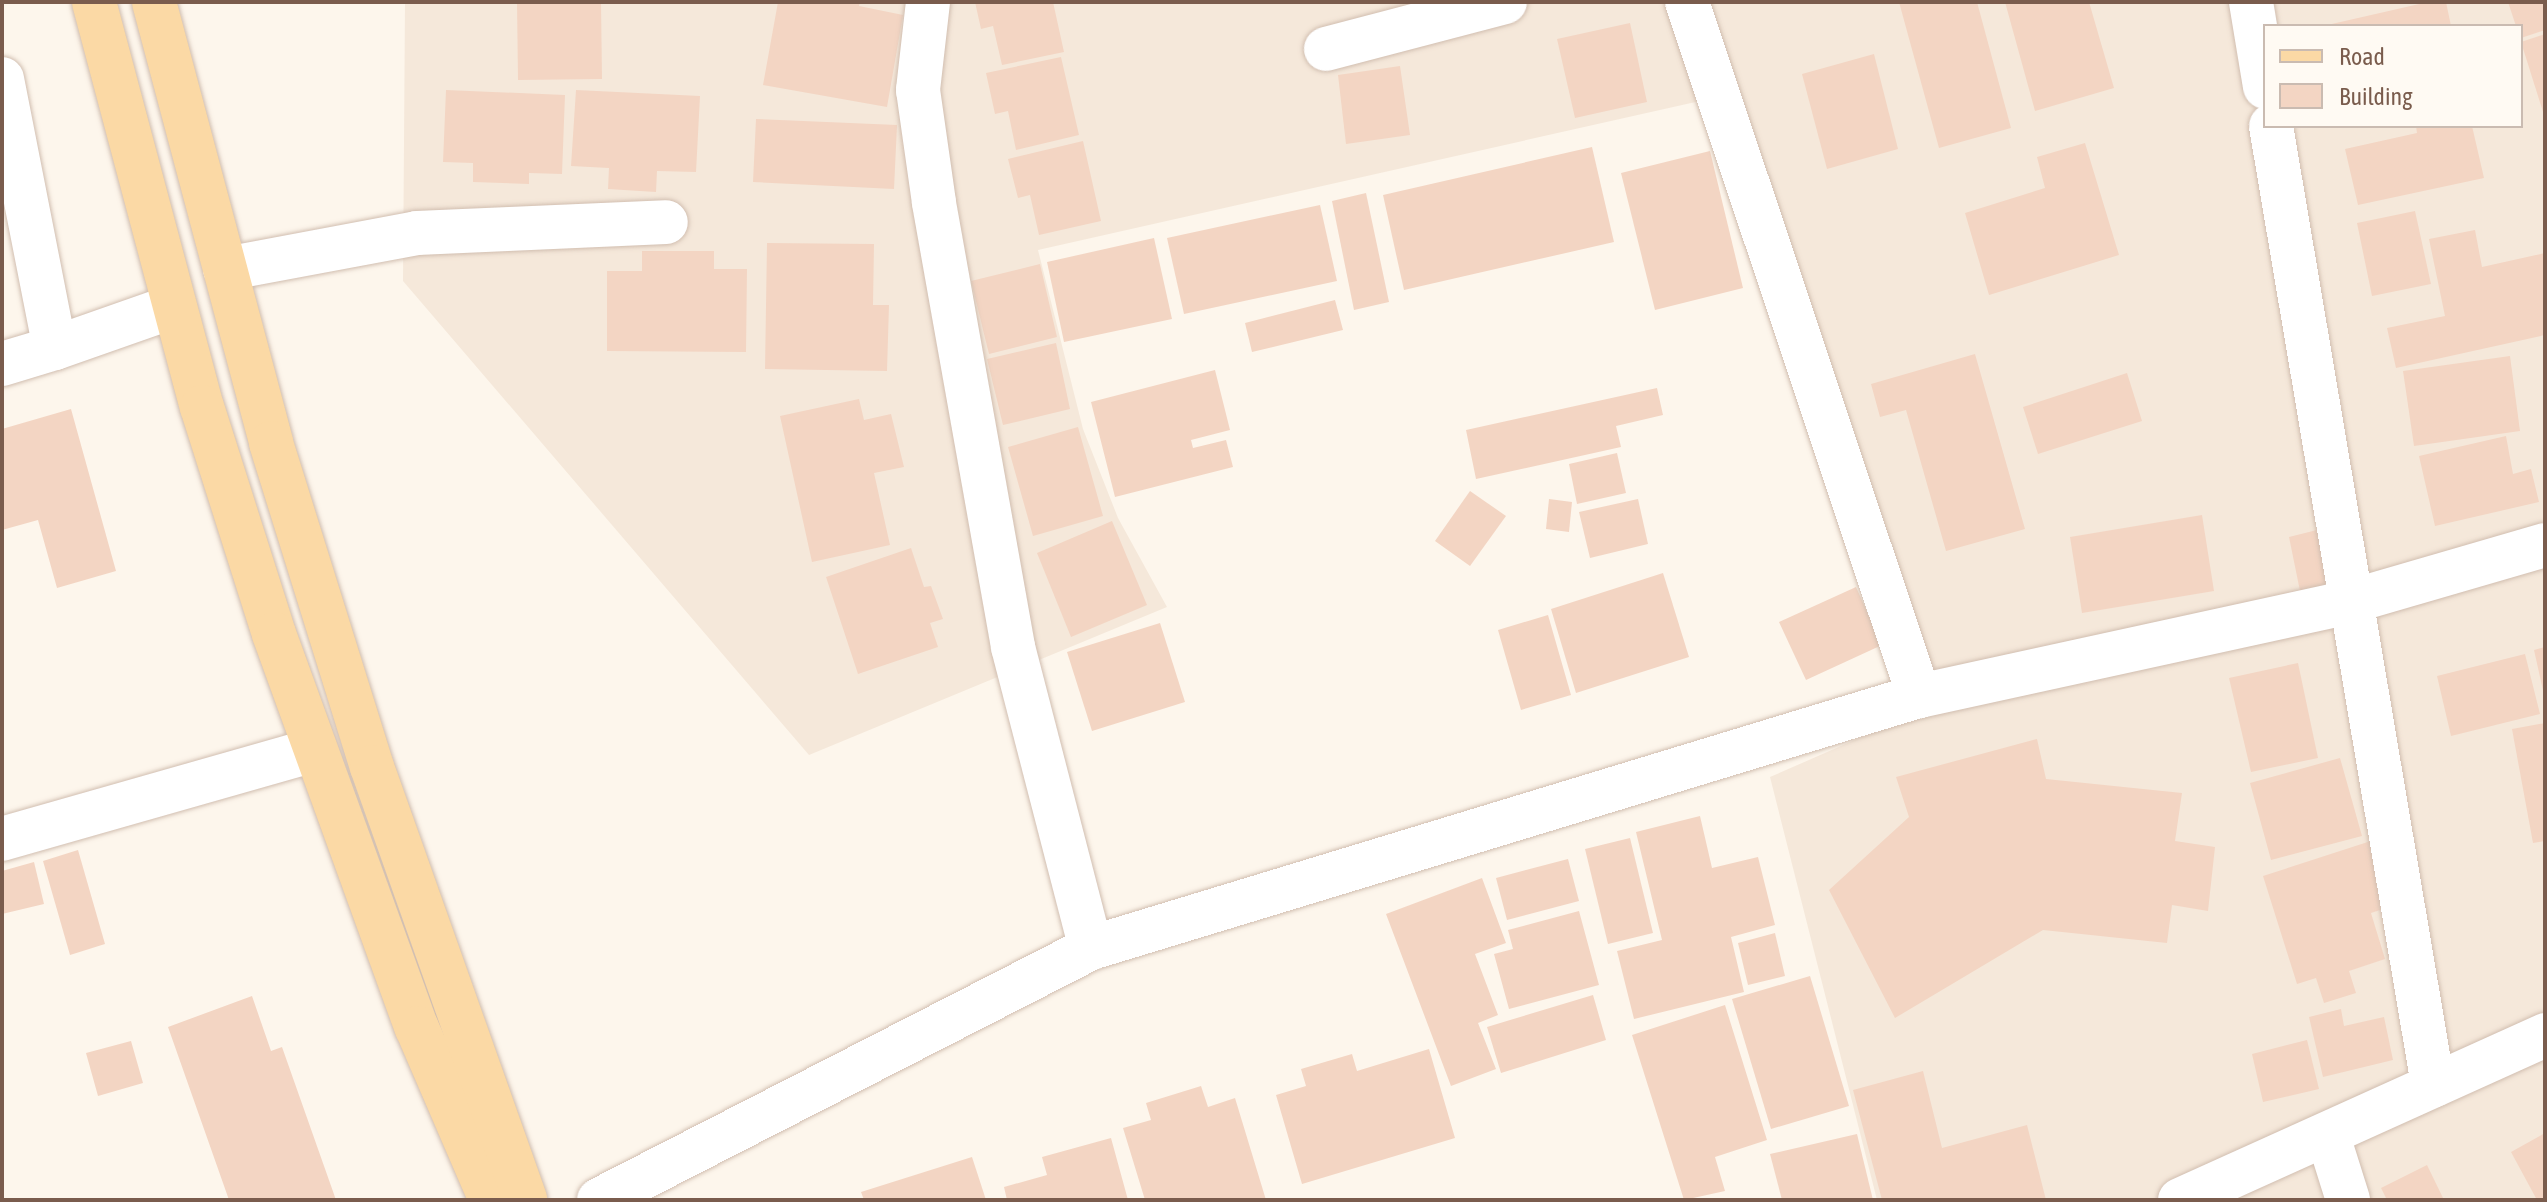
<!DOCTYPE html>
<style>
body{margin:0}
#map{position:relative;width:2547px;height:1202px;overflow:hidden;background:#fdf6ec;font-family:"Asap Condensed",sans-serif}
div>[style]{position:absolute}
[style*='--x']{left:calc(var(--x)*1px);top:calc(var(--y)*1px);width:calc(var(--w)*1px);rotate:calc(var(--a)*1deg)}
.residential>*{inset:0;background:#f5e8da}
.building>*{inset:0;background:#f3d5c3}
.roads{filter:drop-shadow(0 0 2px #d1beb0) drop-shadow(0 0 2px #d1beb0)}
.minor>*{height:44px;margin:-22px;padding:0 22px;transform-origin:22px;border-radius:22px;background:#fff}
.primary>*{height:44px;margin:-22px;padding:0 22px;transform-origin:22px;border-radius:22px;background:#fbd9a5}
span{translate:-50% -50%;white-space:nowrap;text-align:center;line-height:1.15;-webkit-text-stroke:8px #fffaf3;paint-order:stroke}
.frame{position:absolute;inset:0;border:4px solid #7a5c4d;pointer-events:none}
.legend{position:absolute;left:2263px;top:24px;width:260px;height:104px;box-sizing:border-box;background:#fffaf3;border:2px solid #cabbb1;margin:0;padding:10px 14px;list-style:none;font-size:24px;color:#7a5c4d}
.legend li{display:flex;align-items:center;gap:16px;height:40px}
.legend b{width:40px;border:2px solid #cabbb1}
</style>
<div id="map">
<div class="residential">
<div style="clip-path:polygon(evenodd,405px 2px,2545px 2px,2545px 1200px,1877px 1200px,1770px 777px,1905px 718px,1700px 101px,1038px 250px,1083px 429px,1118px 518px,1167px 607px,809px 755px,403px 281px,405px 2px,2265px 26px,2521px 26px,2521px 126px,2265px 126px,2265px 26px)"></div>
</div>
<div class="building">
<div style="clip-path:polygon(517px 2px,601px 2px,602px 79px,518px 80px)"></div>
<div style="clip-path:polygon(778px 2px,860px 2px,859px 6px,903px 15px,887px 107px,763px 85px)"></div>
<div style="clip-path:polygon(975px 2px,1053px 2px,1064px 52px,1002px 65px,993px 26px,981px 29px)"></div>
<div style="clip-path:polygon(1899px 2px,1977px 2px,2011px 128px,1939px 148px)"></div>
<div style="clip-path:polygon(2005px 2px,2089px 2px,2114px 88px,2035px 111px)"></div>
<div style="clip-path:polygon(2428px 2px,2446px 2px,2451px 26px,2323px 26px)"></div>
<div style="clip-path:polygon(2508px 2px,2545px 2px,2545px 30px,2521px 38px,2521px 26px,2516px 26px)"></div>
<div style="clip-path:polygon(1630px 23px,1647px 102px,1575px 118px,1557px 39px)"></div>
<div style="clip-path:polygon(2545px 34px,2545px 115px,2544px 115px,2521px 42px)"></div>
<div style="clip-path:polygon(1874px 54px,1898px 149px,1827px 169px,1802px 74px)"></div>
<div style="clip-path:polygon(1061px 57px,1079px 135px,1016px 150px,1008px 111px,995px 114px,986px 73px)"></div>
<div style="clip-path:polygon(1400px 66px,1410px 135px,1346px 144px,1338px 75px)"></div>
<div style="clip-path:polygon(446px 90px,565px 95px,562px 174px,529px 173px,529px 184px,473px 182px,473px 163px,443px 162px)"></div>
<div style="clip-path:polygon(576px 90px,700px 96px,696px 172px,657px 171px,656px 192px,608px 189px,609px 168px,571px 166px)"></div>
<div style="clip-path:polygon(756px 119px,897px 125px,894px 189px,753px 182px)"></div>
<div style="clip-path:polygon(2416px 126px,2472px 126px,2484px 178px,2358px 205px,2345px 149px,2417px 133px)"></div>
<div style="clip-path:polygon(1083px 141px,1101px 221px,1039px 235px,1030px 195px,1018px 198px,1008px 159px)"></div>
<div style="clip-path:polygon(2085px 143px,2119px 255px,1989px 295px,1965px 213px,2045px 188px,2037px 157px)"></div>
<div style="clip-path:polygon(1592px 147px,1614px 242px,1404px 290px,1383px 195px)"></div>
<div style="clip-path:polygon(1710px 151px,1743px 288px,1655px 310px,1621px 173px)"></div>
<div style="clip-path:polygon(1366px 193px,1389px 302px,1354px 310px,1332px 201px)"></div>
<div style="clip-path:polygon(1320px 205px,1337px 281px,1184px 314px,1167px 238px)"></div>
<div style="clip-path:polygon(2415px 211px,2431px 284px,2372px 296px,2357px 223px)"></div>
<div style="clip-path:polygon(2475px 230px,2482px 267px,2545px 253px,2545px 335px,2396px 368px,2387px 328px,2445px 316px,2429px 239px)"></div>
<div style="clip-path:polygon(1154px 238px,1172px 319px,1064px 342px,1047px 262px)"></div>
<div style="clip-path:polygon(767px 243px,874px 244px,873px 305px,889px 305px,887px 371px,765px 369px)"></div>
<div style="clip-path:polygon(642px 251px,714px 251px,714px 269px,747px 269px,746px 352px,607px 351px,607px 271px,642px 271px)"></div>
<div style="clip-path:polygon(1040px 264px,1057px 337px,989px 354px,971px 281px)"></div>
<div style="clip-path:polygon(1335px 300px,1343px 330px,1252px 352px,1245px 323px)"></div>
<div style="clip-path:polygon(1056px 343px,1070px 409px,1003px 425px,987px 359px)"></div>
<div style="clip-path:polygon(1975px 354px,2025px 529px,1946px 551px,1906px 410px,1880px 417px,1871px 384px)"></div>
<div style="clip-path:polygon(2510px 356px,2520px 431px,2414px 446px,2403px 371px)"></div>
<div style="clip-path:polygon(1215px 370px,1230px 430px,1191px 440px,1193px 448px,1226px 440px,1233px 467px,1115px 497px,1091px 402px)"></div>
<div style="clip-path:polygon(2127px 373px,2142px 421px,2038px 454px,2023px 407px)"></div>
<div style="clip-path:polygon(1657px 388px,1663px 415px,1616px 426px,1621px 447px,1476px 479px,1466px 430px)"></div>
<div style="clip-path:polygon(859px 399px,864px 420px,891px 414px,904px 467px,874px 473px,890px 545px,812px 562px,780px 416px)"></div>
<div style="clip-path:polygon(71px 409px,116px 571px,57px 588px,38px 520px,2px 530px,2px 429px)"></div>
<div style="clip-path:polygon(1078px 427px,1103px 516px,1033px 536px,1008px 447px)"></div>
<div style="clip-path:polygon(2506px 436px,2513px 474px,2531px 469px,2539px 502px,2435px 526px,2419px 456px)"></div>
<div style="clip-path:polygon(1617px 453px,1626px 493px,1577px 504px,1569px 464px)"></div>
<div style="clip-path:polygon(1470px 491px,1506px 516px,1470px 566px,1435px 541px)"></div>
<div style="clip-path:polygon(1549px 499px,1572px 502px,1569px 532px,1546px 529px)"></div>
<div style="clip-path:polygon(1638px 499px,1648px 544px,1590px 558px,1579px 512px)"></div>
<div style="clip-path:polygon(2202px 515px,2214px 591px,2082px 613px,2070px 537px)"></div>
<div style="clip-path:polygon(1112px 521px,1147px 605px,1071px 637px,1037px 553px)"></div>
<div style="clip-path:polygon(2317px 530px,2328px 585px,2300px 591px,2289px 537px)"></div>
<div style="clip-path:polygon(911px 548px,924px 587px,931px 586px,943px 619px,930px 623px,938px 647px,858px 674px,826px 577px)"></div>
<div style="clip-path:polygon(1663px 573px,1689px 657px,1576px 693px,1551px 609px)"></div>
<div style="clip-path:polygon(1856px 587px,1882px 645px,1806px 680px,1779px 622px)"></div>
<div style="clip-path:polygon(1548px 615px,1571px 695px,1521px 710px,1498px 630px)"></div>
<div style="clip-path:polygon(1160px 623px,1185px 702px,1092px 731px,1067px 652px)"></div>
<div style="clip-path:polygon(2545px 647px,2545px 694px,2544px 695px,2534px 650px)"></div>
<div style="clip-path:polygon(2525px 654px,2540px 714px,2451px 736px,2437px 676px)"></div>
<div style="clip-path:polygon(2298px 663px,2318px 758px,2251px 772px,2229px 678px)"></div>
<div style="clip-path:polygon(2545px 723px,2545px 841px,2533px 843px,2512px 729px)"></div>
<div style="clip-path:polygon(2037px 739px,2046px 779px,2182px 793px,2175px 841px,2215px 847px,2208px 911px,2172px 905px,2167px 943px,2043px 930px,1895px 1018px,1829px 890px,1909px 817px,1896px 777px)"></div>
<div style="clip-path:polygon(2340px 758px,2362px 836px,2271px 860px,2250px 783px)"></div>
<div style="clip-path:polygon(1700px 816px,1712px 868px,1758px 857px,1775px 925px,1731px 937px,1744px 992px,1634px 1019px,1617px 951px,1662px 940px,1636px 832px)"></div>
<div style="clip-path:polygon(1630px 838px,1653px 933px,1608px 944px,1585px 849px)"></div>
<div style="clip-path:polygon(2377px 839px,2398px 904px,2371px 913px,2385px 959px,2349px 971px,2356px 993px,2324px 1003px,2316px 978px,2297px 984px,2263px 876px)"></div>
<div style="clip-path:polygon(78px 850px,105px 944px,70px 955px,43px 861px)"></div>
<div style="clip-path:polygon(1568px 859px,1579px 901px,1507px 920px,1496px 878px)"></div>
<div style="clip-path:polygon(34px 862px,44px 904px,2px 914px,2px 871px)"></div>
<div style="clip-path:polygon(1482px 878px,1506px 943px,1475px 954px,1498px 1015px,1478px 1023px,1496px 1069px,1451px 1086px,1386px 914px)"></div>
<div style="clip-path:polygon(1579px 911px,1599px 985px,1509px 1009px,1494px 954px,1513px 949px,1508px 930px)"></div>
<div style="clip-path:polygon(1775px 933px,1785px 976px,1748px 985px,1738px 943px)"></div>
<div style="clip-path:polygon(1810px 976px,1849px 1106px,1771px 1129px,1732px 999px)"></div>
<div style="clip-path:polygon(1593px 995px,1606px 1040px,1501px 1073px,1487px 1027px)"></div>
<div style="clip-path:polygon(252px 996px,271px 1051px,282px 1047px,336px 1200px,229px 1200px,168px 1027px)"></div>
<div style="clip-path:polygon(1725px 1005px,1767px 1140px,1715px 1157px,1725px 1191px,1684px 1200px,1632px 1035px)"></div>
<div style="clip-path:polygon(2341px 1009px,2344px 1026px,2384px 1017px,2393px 1060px,2323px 1077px,2309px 1017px)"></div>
<div style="clip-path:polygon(2307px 1040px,2319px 1089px,2263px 1102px,2252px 1054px)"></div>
<div style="clip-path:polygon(131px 1041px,143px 1083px,98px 1096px,86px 1053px)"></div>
<div style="clip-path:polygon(1429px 1049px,1455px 1138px,1302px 1184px,1276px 1095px,1306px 1086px,1301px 1069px,1352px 1054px,1357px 1071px)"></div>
<div style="clip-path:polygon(1923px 1071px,1942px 1148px,2027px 1125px,2046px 1200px,1882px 1200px,1853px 1090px)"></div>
<div style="clip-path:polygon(1201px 1086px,1208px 1107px,1235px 1098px,1266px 1200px,1145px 1200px,1123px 1128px,1151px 1120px,1146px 1103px)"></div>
<div style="clip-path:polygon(2545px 1133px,2545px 1200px,2537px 1200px,2511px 1152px)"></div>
<div style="clip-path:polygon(1857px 1134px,1873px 1200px,1782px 1200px,1770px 1154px)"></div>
<div style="clip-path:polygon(1111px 1138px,1128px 1200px,1007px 1200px,1004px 1187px,1047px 1175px,1042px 1157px)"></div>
<div style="clip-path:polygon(972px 1157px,986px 1200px,864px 1200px,861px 1192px)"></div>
<div style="clip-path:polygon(2427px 1165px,2444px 1200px,2387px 1200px,2381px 1188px)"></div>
</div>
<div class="roads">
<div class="minor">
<div style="--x:928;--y:2;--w:89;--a:96.5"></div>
<div style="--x:918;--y:90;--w:114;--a:81.9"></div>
<div style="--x:934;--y:203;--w:451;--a:79.9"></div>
<div style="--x:1013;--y:647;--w:311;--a:75.5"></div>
<div style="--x:1687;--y:2;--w:732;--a:71.52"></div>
<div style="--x:2251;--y:2;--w:86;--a:80.6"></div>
<div style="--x:1326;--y:49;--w:185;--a:-14.7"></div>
<div style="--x:2;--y:79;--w:274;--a:78.9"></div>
<div style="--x:55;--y:348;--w:55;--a:163.2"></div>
<div style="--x:2271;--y:126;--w:973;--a:80.41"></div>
<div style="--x:225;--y:269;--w:195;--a:-10.6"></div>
<div style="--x:417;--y:233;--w:249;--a:-2.5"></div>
<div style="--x:55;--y:348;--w:126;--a:-19.4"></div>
<div style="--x:2;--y:839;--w:324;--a:-15.9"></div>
<div style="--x:2328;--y:1136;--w:67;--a:72.6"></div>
<div style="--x:599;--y:1200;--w:553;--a:-27.12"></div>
<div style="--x:1091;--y:948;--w:865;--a:-16.93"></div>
<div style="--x:1919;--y:696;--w:440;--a:-12.3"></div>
<div style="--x:2349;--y:602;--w:204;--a:-16.2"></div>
<div style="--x:2180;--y:1200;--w:401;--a:-24.3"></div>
</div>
<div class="primary">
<div style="--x:94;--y:2;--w:419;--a:75.1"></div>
<div style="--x:202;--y:407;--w:238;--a:72.4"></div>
<div style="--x:274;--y:634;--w:419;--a:70.1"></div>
<div style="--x:417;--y:1028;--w:187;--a:66.7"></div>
<div style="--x:154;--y:2;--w:456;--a:75.1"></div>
<div style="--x:271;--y:443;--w:339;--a:72.7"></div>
<div style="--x:372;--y:767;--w:459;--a:70.5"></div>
</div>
</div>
<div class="frame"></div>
<ul class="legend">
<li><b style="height:10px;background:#fbd9a5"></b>Road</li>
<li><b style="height:22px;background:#f3d5c3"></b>Building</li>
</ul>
</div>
